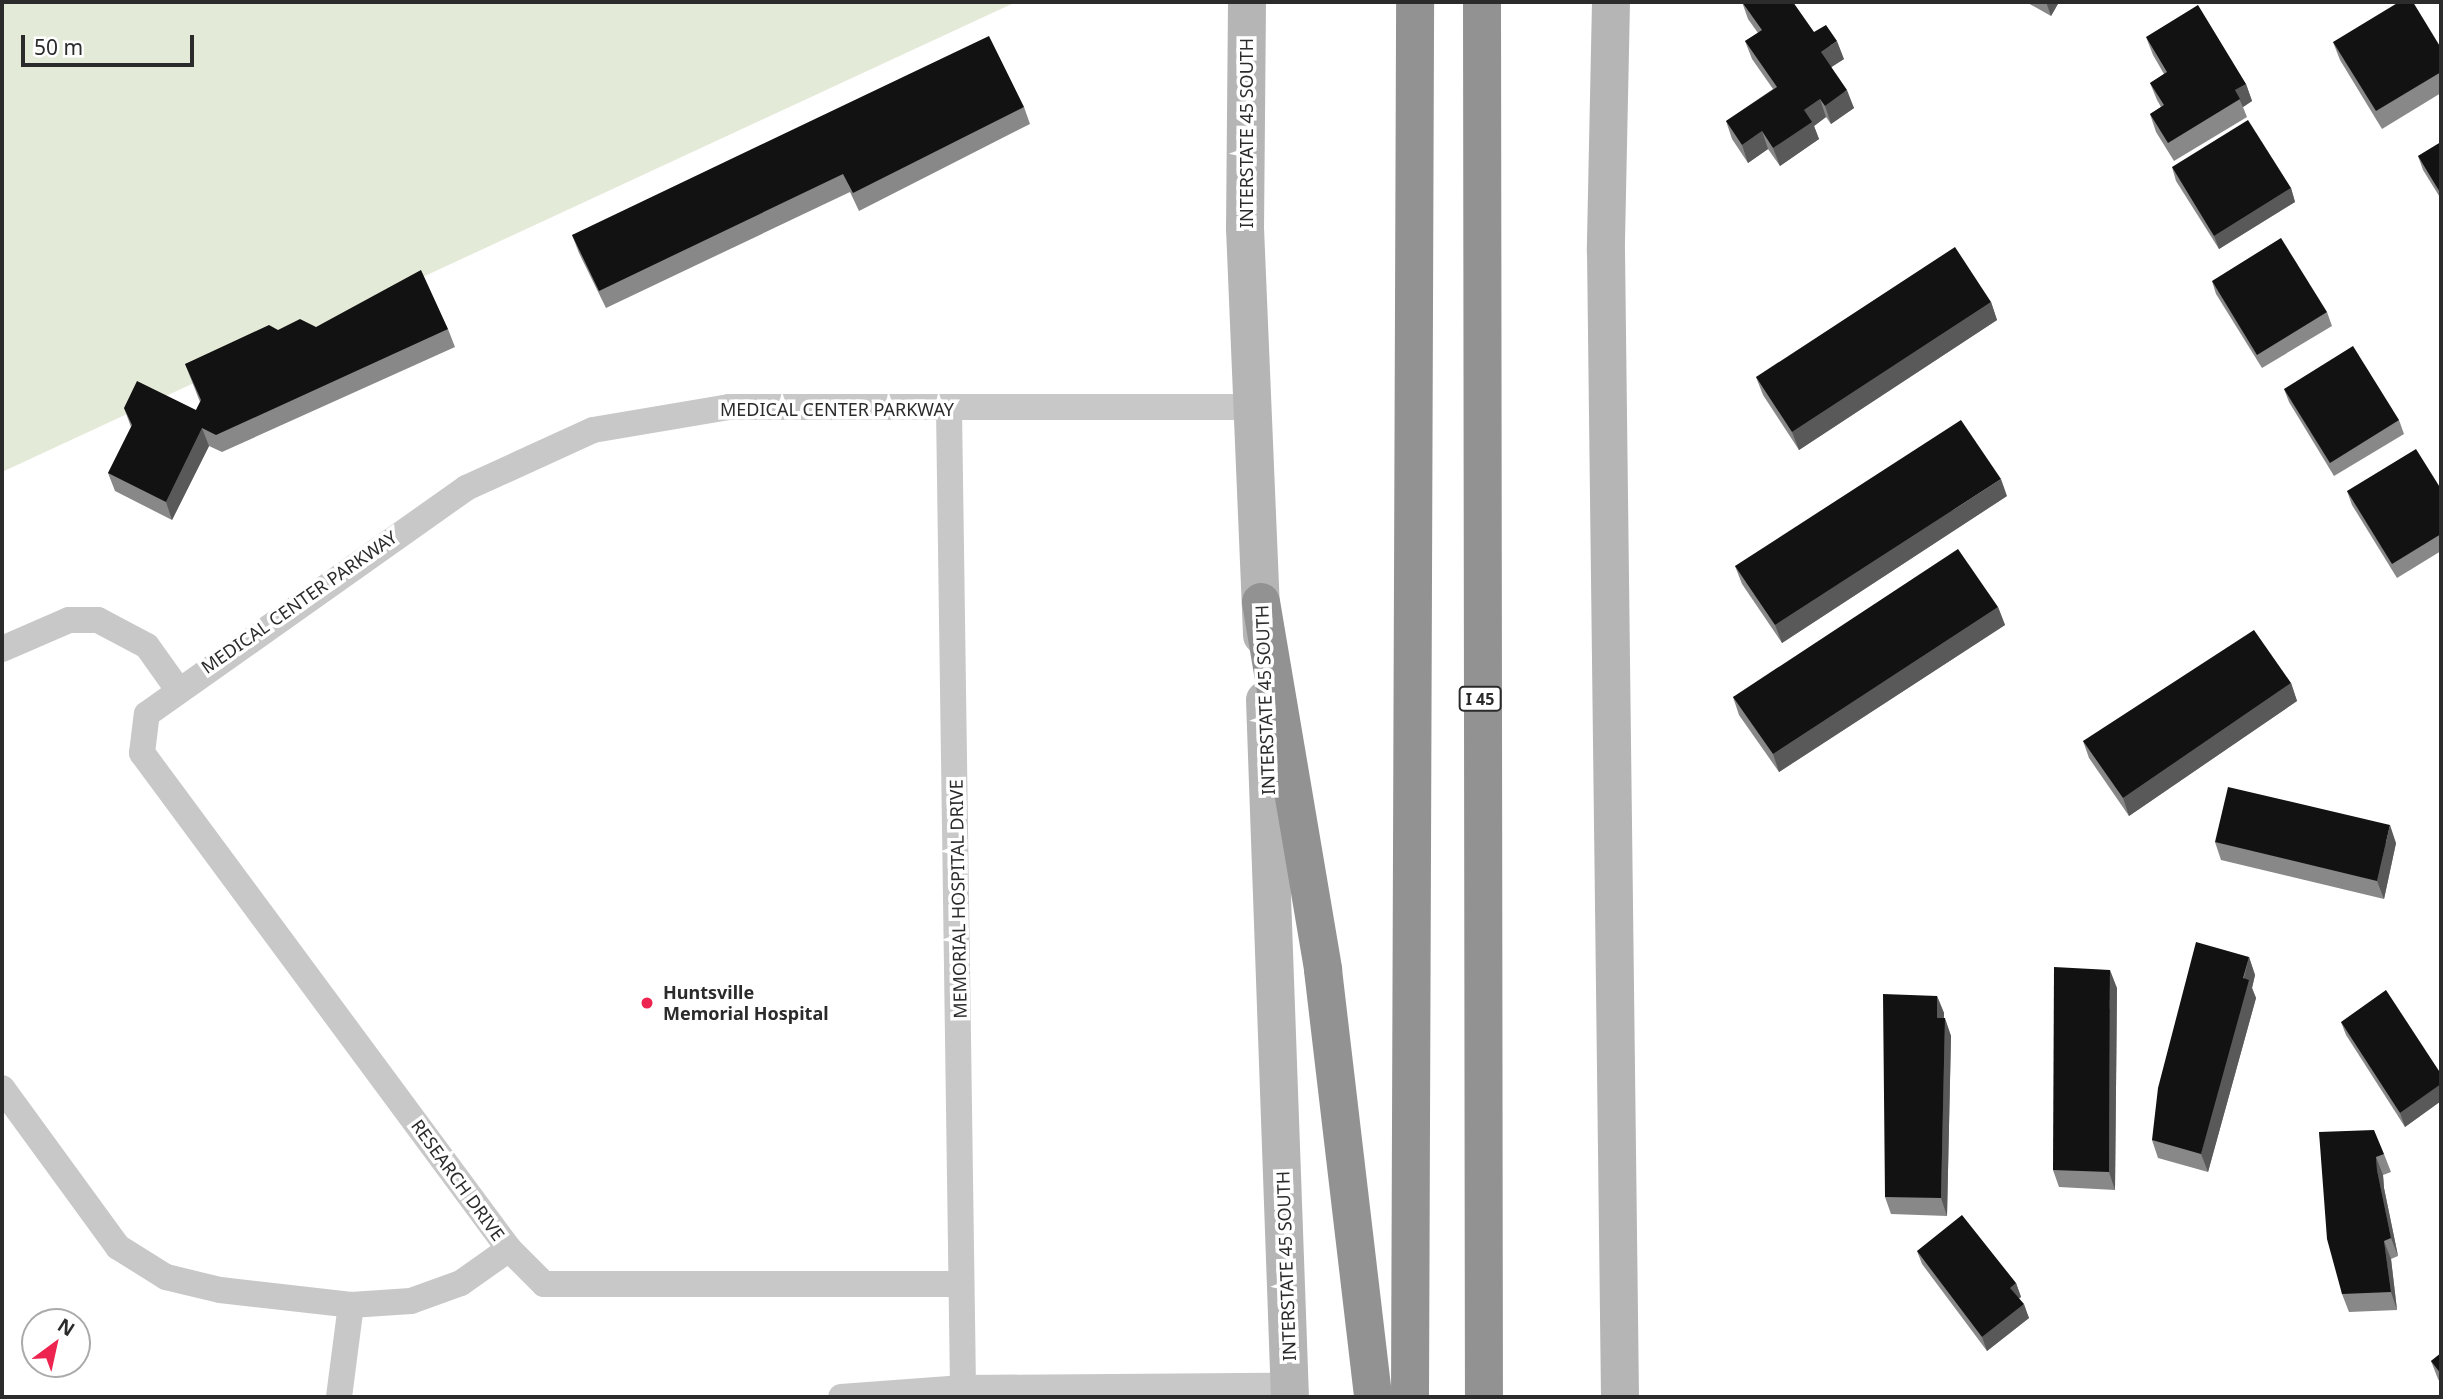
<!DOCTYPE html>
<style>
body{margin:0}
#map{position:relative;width:2443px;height:1399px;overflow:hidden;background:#fff;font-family:"Noto Sans",sans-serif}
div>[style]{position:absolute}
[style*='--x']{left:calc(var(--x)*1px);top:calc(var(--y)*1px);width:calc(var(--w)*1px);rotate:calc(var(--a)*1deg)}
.green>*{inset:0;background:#e4ead8}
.minor>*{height:26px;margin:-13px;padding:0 13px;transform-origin:13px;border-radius:13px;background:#c8c8c8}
.secondary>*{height:38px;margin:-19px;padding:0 19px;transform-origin:19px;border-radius:19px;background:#b5b5b5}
.motorway>*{height:38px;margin:-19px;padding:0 19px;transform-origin:19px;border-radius:19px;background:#929292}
.wall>*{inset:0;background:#888}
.shaded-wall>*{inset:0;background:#595959}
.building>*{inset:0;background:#121212}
.dots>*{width:19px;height:19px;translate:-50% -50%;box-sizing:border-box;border:4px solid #fff;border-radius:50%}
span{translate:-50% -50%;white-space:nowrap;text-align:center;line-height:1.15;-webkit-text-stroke:7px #fff;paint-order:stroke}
.shield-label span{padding:2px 5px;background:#fff;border:2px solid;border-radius:5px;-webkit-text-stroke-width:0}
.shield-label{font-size:16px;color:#2b2b2b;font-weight:700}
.street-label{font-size:18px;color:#2b2b2b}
.poi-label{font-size:18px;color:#2b2b2b;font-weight:700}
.left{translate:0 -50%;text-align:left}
.frame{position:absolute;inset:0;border:4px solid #2b2b2b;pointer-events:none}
.north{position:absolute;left:21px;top:1308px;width:70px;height:70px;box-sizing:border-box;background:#fff;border:2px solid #aaa;border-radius:50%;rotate:33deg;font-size:19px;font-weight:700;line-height:28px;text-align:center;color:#2b2b2b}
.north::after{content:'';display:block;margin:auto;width:24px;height:32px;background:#ec244f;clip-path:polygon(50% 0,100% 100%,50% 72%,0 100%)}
.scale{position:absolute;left:21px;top:35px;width:173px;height:32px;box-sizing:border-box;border:4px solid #2b2b2b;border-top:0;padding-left:9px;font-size:21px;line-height:24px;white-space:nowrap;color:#2b2b2b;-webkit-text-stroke:5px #fff;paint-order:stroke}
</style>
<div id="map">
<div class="green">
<div style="clip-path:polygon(2px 2px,1016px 2px,2px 472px)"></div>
</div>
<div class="minor">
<div style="--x:949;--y:409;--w:979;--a:89.18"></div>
<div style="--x:2;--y:649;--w:73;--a:-23.4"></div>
<div style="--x:69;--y:620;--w:29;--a:0"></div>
<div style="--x:98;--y:620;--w:55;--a:28"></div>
<div style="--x:147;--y:646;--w:52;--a:54.5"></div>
<div style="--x:2;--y:1088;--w:197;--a:53.9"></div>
<div style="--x:118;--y:1247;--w:57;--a:32"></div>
<div style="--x:166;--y:1277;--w:56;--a:13.5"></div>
<div style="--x:220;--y:1290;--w:132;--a:6.5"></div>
<div style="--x:351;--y:1305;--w:60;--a:-3.8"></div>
<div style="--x:411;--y:1301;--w:53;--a:-19.8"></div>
<div style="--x:461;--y:1283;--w:59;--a:-35.3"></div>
<div style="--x:960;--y:1284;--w:416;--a:180"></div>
<div style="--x:544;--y:1284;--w:49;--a:-135"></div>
<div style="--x:509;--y:1249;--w:617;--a:-126.5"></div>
<div style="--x:142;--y:753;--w:39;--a:-83"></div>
<div style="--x:147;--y:714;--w:391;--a:-35.3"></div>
<div style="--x:466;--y:488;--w:140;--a:-24.5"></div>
<div style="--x:593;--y:430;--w:138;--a:-9.6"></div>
<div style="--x:729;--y:407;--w:526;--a:0"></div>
<div style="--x:339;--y:1397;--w:93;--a:-82.6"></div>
<div style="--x:841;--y:1397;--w:122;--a:-4.2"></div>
<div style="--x:963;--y:1388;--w:327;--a:-0.4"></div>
</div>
<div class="secondary">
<div style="--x:1247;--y:2;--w:226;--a:90.5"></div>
<div style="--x:1245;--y:228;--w:408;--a:87.6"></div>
<div style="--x:1611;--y:2;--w:249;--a:91.2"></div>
<div style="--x:1606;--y:251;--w:1146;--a:89.3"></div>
<div style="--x:1265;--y:700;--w:697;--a:87.95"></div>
</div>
<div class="motorway">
<div style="--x:1482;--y:2;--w:1395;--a:89.92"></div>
<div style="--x:1261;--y:602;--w:373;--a:80.4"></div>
<div style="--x:1323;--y:970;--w:430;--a:83.3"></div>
<div style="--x:1410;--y:1397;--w:1395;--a:-89.79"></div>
</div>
<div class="wall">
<div style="clip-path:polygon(1742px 2px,1814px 32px,1844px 59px,1831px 67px,1854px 108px,1831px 124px,1826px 117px,1814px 126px,1819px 139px,1780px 166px,1768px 149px,1748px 163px,1732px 139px,1726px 121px,1773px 89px,1752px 59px,1745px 41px,1758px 33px,1748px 19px)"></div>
<div style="clip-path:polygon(2026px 2px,2059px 2px,2051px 16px)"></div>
<div style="clip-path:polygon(2146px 37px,2246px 84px,2252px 101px,2243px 107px,2247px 117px,2174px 161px,2156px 132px,2150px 114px,2161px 107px,2157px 100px,2150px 83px,2164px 74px,2153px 55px)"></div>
<div style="clip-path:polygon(2333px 42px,2441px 48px,2441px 93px,2382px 129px,2340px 60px)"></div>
<div style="clip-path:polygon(1024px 107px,1030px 124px,859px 211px,850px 192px,606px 308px,579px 253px,572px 235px)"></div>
<div style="clip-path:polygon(2441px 142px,2441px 199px,2423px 170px,2418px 156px)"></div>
<div style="clip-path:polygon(2172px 167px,2291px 188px,2295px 202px,2219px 249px,2176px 181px)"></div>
<div style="clip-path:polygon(2212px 281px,2327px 312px,2332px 326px,2262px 368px,2216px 294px)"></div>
<div style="clip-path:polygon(1991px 302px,1997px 320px,1799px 450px,1763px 395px,1756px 377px)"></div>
<div style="clip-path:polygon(316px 327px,448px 329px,455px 347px,222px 452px,209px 446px,172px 520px,115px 491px,108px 473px,131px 427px,124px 408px,196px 410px,200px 402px,185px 364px,278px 330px)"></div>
<div style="clip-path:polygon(2284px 389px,2399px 420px,2404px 434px,2334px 476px,2289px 402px)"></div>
<div style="clip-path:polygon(2441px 489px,2441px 551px,2397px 578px,2352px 505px,2347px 491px)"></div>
<div style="clip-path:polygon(2007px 496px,1782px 643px,1742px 584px,1735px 566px)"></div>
<div style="clip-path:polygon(1998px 607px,2005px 625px,1779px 772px,1739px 715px,1733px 697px)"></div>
<div style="clip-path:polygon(2291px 683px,2297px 701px,2129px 816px,2089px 758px,2083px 741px)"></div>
<div style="clip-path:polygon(2215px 842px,2396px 843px,2384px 899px,2221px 860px)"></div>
<div style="clip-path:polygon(2249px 957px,2255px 975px,2252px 988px,2256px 998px,2208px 1172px,2158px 1158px,2152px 1140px)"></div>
<div style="clip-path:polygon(2117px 988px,2115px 1190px,2059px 1187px,2053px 1170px)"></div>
<div style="clip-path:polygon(1937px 996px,1944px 1013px,1944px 1018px,1951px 1036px,1947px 1216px,1891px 1214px,1885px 1197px)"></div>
<div style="clip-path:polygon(2341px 1022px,2441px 1074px,2441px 1101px,2405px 1127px,2346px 1035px)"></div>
<div style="clip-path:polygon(2319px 1132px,2384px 1154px,2391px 1172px,2383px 1175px,2384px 1188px,2398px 1256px,2391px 1259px,2397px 1310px,2349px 1312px,2342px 1294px)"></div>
<div style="clip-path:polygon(1917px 1251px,2016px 1283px,2021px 1297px,2019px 1298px,2029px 1318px,1987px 1351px,1922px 1264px)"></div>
<div style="clip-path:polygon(2441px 1353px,2441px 1384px,2438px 1379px,2431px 1361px)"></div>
</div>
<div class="shaded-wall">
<div style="clip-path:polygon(2046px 2px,2059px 2px,2051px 16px)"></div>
<div style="clip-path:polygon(1837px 41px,1844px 59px,1827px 70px,1821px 52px)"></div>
<div style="clip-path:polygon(2246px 84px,2252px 101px,2243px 107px,2235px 90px)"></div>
<div style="clip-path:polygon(1847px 90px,1854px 108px,1831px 124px,1825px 106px)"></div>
<div style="clip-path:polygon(1820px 99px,1826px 117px,1814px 126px,1819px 139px,1780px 166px,1773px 148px,1804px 110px)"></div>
<div style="clip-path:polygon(1762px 131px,1768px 149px,1748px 163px,1742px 145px)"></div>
<div style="clip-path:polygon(2291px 188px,2295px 202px,2219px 249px,2214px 236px)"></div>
<div style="clip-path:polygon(1991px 302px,1997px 320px,1799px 450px,1792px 432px)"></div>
<div style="clip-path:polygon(202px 428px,209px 446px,172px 520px,166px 502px)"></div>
<div style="clip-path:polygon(2001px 479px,2007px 496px,1782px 643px,1775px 625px)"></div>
<div style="clip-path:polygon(1998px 607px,2005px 625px,1779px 772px,1773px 754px)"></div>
<div style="clip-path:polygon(2291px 683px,2297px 701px,2129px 816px,2123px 798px)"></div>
<div style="clip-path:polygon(2390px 825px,2396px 843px,2384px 899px,2377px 881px)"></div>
<div style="clip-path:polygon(2249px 957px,2255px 975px,2252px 988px,2256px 998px,2208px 1172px,2201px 1154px)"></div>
<div style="clip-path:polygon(2110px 970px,2117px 988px,2115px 1190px,2109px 1172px)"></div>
<div style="clip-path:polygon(1937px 996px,1944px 1013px,1943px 1036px,1937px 1018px)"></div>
<div style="clip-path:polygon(1945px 1018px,1951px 1036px,1947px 1216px,1941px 1198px)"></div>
<div style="clip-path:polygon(2441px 1084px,2441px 1101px,2405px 1127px,2400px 1113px)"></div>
<div style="clip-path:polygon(2376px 1157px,2383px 1175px,2384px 1188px,2398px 1256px,2391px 1238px,2377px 1170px)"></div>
<div style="clip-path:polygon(2384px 1241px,2391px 1259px,2397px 1310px,2391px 1292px)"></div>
<div style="clip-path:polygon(2016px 1283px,2021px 1297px,2015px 1301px,2010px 1288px)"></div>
<div style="clip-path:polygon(2024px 1304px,2029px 1318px,1987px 1351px,1982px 1337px)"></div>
</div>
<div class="building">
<div style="clip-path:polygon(1742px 2px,1793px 2px,1814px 32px,1826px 25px,1837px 41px,1821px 52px,1847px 90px,1825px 106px,1820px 99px,1804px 110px,1812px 122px,1773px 148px,1762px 131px,1742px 145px,1726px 121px,1777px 87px,1745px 41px,1762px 30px)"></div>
<div style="clip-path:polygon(2399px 2px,2413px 2px,2441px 48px,2441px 72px,2376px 111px,2333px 42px)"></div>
<div style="clip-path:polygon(2198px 5px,2246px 84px,2235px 90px,2240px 99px,2168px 143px,2150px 114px,2164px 105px,2150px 83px,2167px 72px,2146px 37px)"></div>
<div style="clip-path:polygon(989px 36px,1024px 107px,853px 193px,843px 174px,599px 291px,572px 235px)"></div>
<div style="clip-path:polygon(2248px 120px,2291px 188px,2214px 236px,2172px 167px)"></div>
<div style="clip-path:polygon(2441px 142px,2441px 194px,2418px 156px)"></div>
<div style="clip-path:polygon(2281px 238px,2327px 312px,2257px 355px,2212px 281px)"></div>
<div style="clip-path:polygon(1955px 247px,1991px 302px,1792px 432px,1756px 377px)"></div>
<div style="clip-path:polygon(421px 270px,448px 329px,216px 435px,202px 428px,166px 502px,108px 473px,132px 425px,124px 408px,137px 381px,196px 410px,201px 400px,185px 364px,269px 325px,278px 330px,300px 319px,316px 327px)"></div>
<div style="clip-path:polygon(2353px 346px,2399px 420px,2330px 463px,2284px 389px)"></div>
<div style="clip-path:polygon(1961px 420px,2001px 479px,1775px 625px,1735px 566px)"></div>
<div style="clip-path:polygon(2416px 449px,2441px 489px,2441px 534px,2392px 564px,2347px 491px)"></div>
<div style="clip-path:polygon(1958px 549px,1998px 607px,1773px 754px,1733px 697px)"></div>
<div style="clip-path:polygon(2254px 630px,2291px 683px,2123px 798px,2083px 741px)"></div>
<div style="clip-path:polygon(2228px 787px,2390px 825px,2377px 881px,2215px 842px)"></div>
<div style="clip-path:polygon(2196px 942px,2249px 957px,2243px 978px,2249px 980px,2201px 1154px,2152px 1140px,2158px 1088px)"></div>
<div style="clip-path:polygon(2054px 967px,2110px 970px,2109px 1172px,2053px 1170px)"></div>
<div style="clip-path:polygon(2386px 990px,2441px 1074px,2441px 1084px,2400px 1113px,2341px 1022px)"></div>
<div style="clip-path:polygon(1883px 994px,1937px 996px,1937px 1018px,1945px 1018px,1941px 1198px,1885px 1197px)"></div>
<div style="clip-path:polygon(2374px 1130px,2384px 1154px,2376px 1157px,2377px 1170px,2391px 1238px,2384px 1241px,2391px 1292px,2342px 1294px,2327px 1239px,2319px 1132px)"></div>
<div style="clip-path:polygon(1962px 1215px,2016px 1283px,2010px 1288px,2024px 1304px,1982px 1337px,1917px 1251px)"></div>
<div style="clip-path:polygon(2441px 1353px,2441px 1374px,2431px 1361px)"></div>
</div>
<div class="dots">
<div style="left:647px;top:1003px;background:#ec244f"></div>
</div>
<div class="shield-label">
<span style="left:1480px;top:699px">I 45</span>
</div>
<div class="street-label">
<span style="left:1246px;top:133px;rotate:-90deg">INTERSTATE 45 SOUTH</span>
<span style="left:837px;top:409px">MEDICAL CENTER PARKWAY</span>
<span style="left:299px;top:602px;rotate:-35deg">MEDICAL CENTER PARKWAY</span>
<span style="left:1265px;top:700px;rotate:-92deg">INTERSTATE 45 SOUTH</span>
<span style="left:958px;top:899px;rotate:-91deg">MEMORIAL HOSPITAL DRIVE</span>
<span style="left:458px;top:1180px;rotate:54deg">RESEARCH DRIVE</span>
<span style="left:1286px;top:1266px;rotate:-92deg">INTERSTATE 45 SOUTH</span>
</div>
<div class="poi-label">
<span class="left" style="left:663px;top:1003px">Huntsville<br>Memorial Hospital</span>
</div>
<div class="frame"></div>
<div class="north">N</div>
<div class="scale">50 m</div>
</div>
